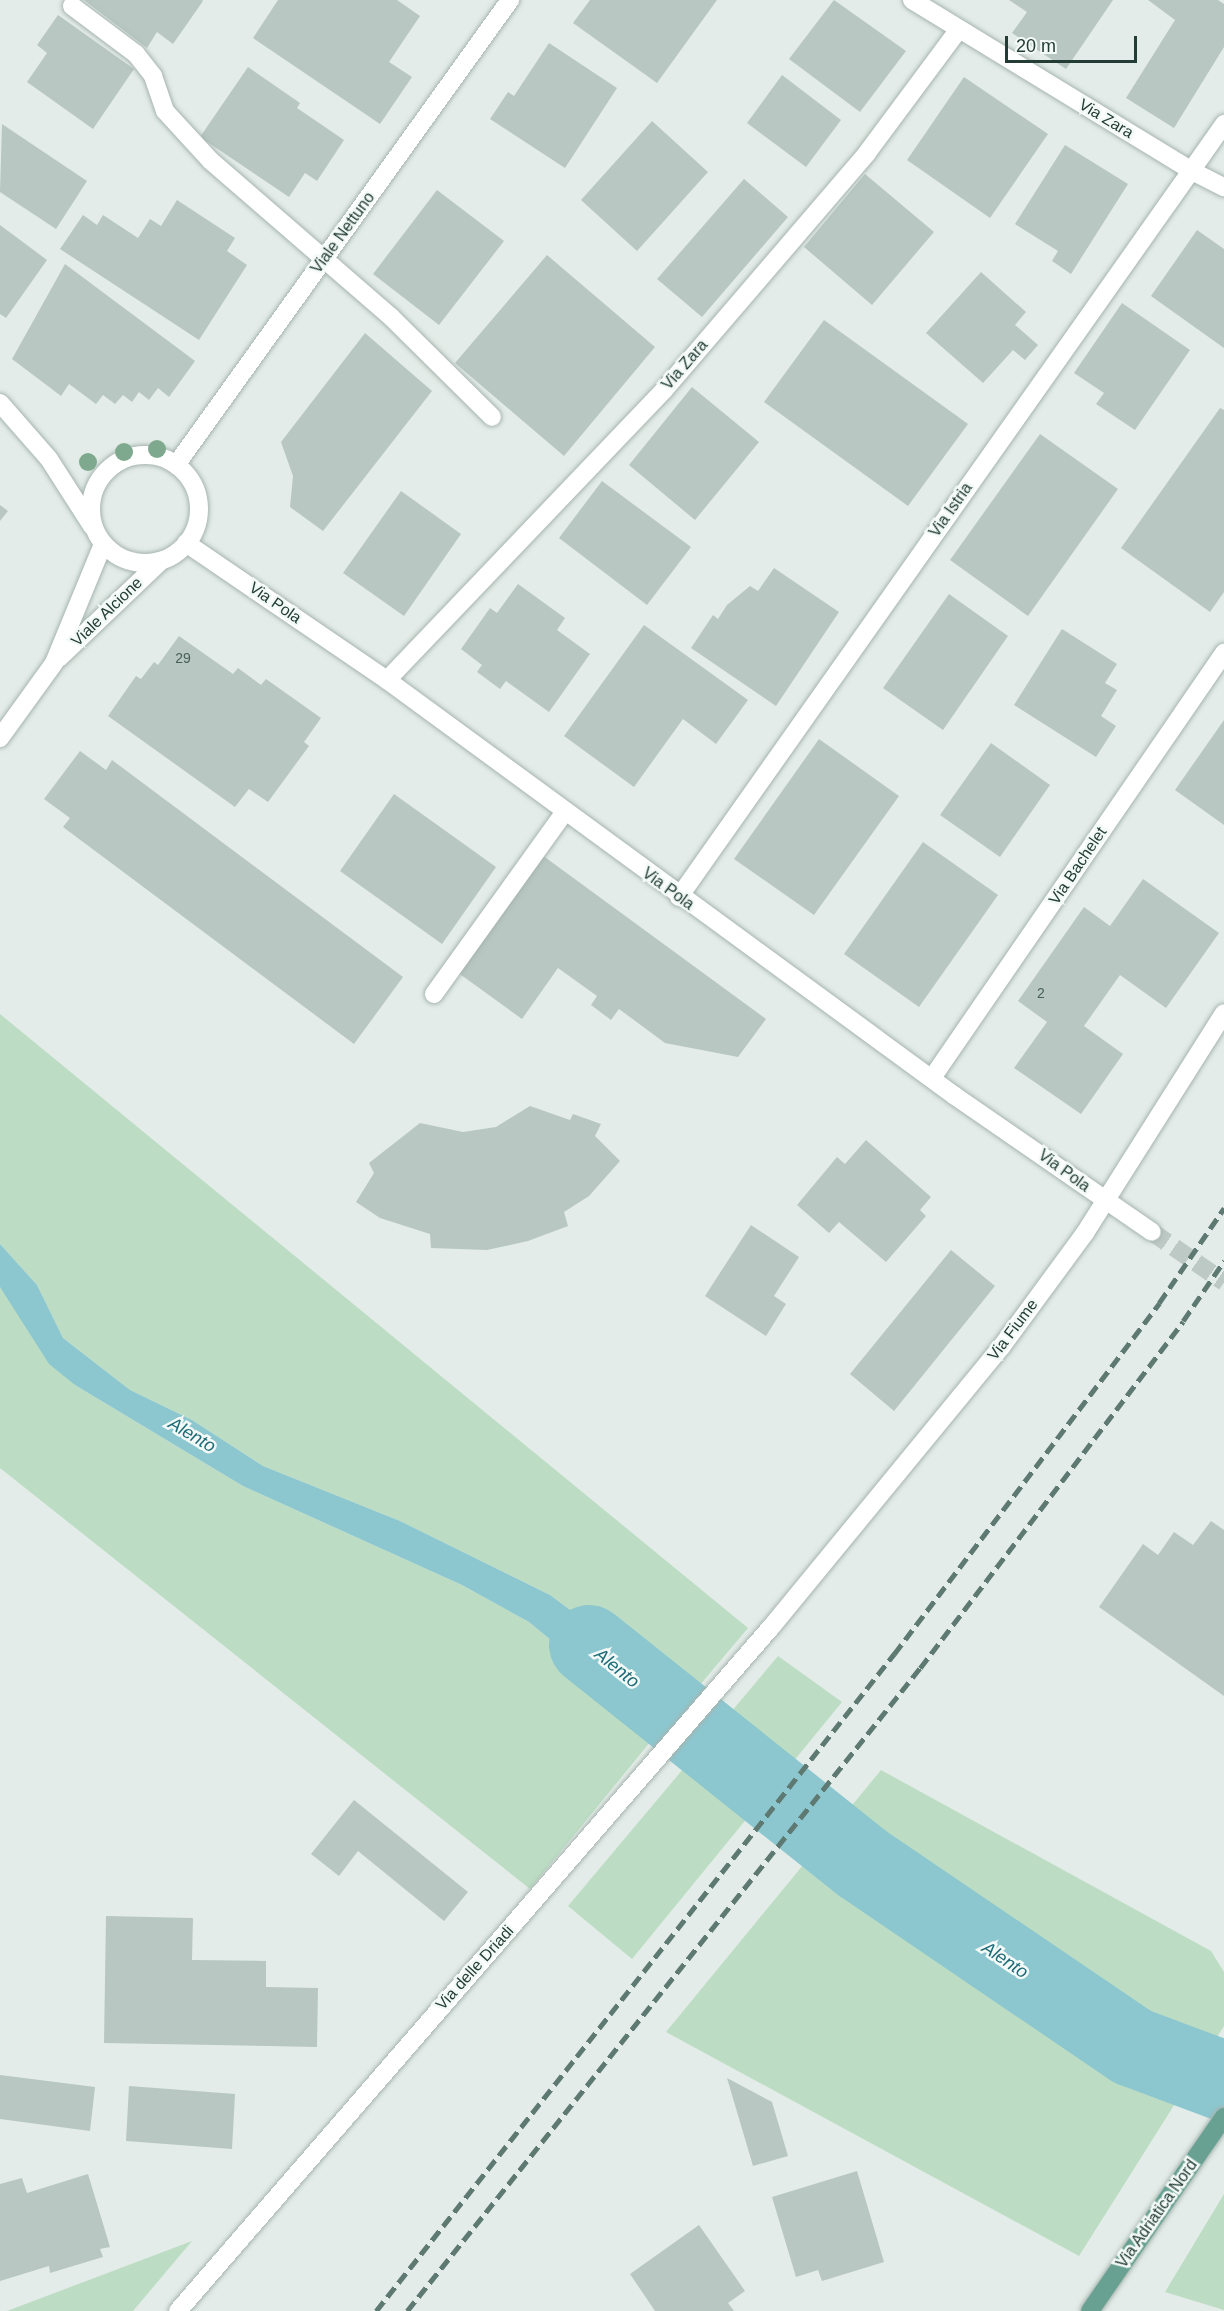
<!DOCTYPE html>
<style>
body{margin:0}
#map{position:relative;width:1224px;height:2311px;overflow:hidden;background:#e3ece8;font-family:Arial,sans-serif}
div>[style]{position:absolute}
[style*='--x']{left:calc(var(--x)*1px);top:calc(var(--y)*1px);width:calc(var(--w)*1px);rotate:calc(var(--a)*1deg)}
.green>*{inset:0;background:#bcddc4}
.water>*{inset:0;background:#8cc7d0}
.river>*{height:80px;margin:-40px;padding:0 40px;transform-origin:40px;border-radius:40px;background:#8cc7d0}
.building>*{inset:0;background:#b8c7c1}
.minor-tunnel>*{height:18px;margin-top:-9px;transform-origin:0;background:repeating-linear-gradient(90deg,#bdc9c4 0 18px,transparent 0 27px)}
.roads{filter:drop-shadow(0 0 2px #a6b4af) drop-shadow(0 0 2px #a6b4af)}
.minor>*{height:18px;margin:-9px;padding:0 9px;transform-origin:9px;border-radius:9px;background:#fff}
.minor>.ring{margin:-9px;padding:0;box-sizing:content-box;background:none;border:18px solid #fff;border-radius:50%}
.major>*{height:18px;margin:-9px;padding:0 9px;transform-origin:9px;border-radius:9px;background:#68a191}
.rail>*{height:4.5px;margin-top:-2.25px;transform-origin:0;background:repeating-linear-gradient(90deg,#5d7971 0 12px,transparent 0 18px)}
.trees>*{width:18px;height:18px;margin:-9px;border-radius:50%;background:#7fa98f}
span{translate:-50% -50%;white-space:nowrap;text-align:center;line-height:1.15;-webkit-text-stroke:5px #f3f9f6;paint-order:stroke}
.number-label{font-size:14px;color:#486059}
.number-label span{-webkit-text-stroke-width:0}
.street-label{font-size:16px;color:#233d36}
.water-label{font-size:18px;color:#1e6b78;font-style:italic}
.scale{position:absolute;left:1005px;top:36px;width:132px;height:27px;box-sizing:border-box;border:3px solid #233d36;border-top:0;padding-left:8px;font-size:18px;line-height:21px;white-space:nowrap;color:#233d36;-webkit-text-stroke:4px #f3f9f6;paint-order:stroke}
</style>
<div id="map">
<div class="green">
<div style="clip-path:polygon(0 1014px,748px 1628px,689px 1698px,550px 1595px,400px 1521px,263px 1466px,192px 1420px,130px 1390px,63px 1338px,37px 1285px,0 1244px)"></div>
<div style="clip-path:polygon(0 1287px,75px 1385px,243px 1486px,462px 1585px,529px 1622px,660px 1730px,530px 1889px,0 1468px)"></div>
<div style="clip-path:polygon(778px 1656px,842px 1702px,632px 1959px,568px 1906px)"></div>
<div style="clip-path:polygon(881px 1770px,1211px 1951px,1224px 1972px,1224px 2026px,1079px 2256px,666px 2032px)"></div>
<div style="clip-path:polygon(1224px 2194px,1224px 2310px,1165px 2292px)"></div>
<div style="clip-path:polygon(192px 2241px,133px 2311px,7px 2311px)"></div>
</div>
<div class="water">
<div style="clip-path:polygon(0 1244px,37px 1285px,63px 1338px,130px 1390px,192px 1420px,263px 1466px,400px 1521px,550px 1595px,689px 1698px,660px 1730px,529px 1622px,462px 1585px,243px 1486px,75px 1385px,49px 1364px,0 1287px)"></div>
<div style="clip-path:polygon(719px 1725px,781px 1773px,749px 1814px,722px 1778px,694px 1755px)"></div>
</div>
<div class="river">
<div style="--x:589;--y:1645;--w:349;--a:38.6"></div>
<div style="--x:862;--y:1863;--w:328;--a:34.2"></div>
<div style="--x:1133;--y:2047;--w:97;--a:20.5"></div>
</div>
<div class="building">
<div style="clip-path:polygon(84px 0,202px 0,203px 1px,173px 44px,157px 32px,147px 48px)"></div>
<div style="clip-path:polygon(278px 0,397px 0,420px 16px,389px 62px,412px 77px,380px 124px,253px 38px)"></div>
<div style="clip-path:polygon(590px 0,717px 0,657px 83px,573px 23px)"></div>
<div style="clip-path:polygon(834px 0,906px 51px,860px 112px,789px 59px)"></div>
<div style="clip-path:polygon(1009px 0,1113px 0,1066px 69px,1012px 33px,1027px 12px)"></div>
<div style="clip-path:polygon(1148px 0,1218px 0,1224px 4px,1224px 47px,1174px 128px,1126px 98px,1175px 20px)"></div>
<div style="clip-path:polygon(58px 15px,134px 69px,93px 129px,27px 82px,47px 53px,37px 45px)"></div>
<div style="clip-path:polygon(549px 43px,617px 88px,565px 168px,490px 119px,508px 92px,514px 96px)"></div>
<div style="clip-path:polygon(248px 67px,300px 103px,297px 108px,344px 140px,317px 181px,305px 173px,289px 197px,200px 137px)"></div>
<div style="clip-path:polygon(782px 75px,841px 120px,806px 167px,747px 123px)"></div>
<div style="clip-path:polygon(964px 77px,1048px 134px,990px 218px,907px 160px)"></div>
<div style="clip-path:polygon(652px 121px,708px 172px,637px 251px,581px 200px)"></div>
<div style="clip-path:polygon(2px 124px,87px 181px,56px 229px,0 192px)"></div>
<div style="clip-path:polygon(1065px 145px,1128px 184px,1071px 274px,1052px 261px,1058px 251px,1015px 224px)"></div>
<div style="clip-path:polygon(865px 174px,934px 232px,872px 305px,804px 247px)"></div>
<div style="clip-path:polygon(744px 179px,788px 217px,702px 317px,657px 279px)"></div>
<div style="clip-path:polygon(437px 190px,504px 241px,439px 325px,373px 274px)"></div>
<div style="clip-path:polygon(177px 200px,235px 238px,227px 251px,247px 265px,199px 340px,60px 249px,83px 215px,97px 225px,103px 215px,138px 238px,150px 219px,161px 226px)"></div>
<div style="clip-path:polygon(0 225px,47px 260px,6px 318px,0 314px)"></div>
<div style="clip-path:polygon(1197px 230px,1224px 249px,1224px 348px,1151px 296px)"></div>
<div style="clip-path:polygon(547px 255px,655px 347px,564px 456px,455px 363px)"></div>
<div style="clip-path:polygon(65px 264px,195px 361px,169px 397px,158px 388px,149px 400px,139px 392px,132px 402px,123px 395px,115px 404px,103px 395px,96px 404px,69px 384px,61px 396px,12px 359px)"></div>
<div style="clip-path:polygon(981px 272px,1026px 312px,1015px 325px,1038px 345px,1025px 360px,1013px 350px,983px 383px,926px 333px)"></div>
<div style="clip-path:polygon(1122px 303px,1190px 350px,1135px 430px,1096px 404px,1104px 393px,1074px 373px)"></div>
<div style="clip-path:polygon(824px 320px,968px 424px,908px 506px,764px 402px)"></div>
<div style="clip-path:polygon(365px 333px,432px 391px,323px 531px,290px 507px,293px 476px,281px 442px)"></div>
<div style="clip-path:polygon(692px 387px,759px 442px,695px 520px,629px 465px)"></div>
<div style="clip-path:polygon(1220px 408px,1224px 410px,1224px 592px,1210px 612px,1121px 548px)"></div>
<div style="clip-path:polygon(1040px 434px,1118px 489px,1028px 616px,950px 560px)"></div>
<div style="clip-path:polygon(602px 481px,691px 547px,647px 605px,559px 538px)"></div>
<div style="clip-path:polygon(401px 491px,461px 534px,404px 616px,343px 573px)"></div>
<div style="clip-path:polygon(0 505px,8px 511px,0 521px)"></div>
<div style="clip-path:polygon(774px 568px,839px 612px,776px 706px,691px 648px,713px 615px,718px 619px,727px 605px,750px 586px,758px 591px)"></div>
<div style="clip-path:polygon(518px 584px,565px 618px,557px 630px,590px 654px,549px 712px,506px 681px,500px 689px,477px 672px,482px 665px,461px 649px,490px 608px,497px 613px)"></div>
<div style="clip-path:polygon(949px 594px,1008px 636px,943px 730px,883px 688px)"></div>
<div style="clip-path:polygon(644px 625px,748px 700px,716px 744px,683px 719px,634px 787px,564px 736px)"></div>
<div style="clip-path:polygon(1062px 629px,1117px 664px,1105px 683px,1117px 690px,1101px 716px,1116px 726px,1096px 757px,1014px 705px)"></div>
<div style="clip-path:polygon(179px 636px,233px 674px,238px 668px,261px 685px,266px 679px,321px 718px,304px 742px,309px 746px,268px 802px,249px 789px,235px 807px,108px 716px,136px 676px,141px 679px,154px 662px,158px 665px)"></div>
<div style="clip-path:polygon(1224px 720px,1224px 825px,1175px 790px)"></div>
<div style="clip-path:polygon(819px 739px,899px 796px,814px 915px,734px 859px)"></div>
<div style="clip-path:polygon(991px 743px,1050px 785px,1000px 857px,940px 815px)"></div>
<div style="clip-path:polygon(80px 751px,106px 770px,112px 760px,403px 977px,354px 1044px,63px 827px,70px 818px,44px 799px)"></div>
<div style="clip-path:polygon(394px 794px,496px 867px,442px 944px,340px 871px)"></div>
<div style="clip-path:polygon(923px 842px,998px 895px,919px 1007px,844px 954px)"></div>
<div style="clip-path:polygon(542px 855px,766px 1019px,738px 1057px,665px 1043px,619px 1009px,611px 1020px,591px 1005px,597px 996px,558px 968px,522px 1019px,457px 972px)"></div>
<div style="clip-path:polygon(1143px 879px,1219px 933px,1166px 1008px,1120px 975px,1084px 1026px,1123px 1054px,1081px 1114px,1014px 1068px,1047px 1022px,1018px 1001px,1084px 907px,1110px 926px)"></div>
<div style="clip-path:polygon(530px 1106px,570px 1120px,573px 1114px,601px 1124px,595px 1136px,620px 1161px,589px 1196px,564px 1212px,568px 1226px,528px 1241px,487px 1250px,431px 1248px,430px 1234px,380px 1218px,356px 1202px,374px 1173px,369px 1163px,420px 1123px,463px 1132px,496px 1127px)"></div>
<div style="clip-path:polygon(866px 1140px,931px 1197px,920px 1210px,926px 1216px,886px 1262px,839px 1222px,829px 1233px,797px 1205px,837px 1157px,845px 1164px)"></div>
<div style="clip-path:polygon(751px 1225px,799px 1257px,774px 1296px,786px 1304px,766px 1336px,705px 1296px)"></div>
<div style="clip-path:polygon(951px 1250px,995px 1286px,894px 1411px,850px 1374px)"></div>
<div style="clip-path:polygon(1211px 1521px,1224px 1530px,1224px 1696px,1099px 1607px,1143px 1544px,1158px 1555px,1174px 1532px,1193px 1545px)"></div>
<div style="clip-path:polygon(354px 1800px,468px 1892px,444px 1921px,358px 1851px,339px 1876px,311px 1854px)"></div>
<div style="clip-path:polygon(106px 1916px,193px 1918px,192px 1960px,266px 1961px,266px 1987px,318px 1988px,317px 2047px,104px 2043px)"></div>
<div style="clip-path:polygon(0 2075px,95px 2087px,90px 2131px,0 2119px)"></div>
<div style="clip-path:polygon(727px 2078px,772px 2102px,788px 2156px,753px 2166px)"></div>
<div style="clip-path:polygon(129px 2086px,235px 2094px,232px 2149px,126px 2141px)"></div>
<div style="clip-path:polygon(857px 2171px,884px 2262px,822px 2281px,818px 2270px,796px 2277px,772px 2197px)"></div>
<div style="clip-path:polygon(88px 2174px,110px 2247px,100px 2249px,103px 2257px,50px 2273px,49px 2266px,0 2281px,0 2184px,22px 2178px,27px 2193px)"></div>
<div style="clip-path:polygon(699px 2225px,745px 2291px,728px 2303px,734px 2311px,655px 2311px,630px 2274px)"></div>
</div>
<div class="minor-tunnel">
<div style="--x:1152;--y:1232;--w:88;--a:34.8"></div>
</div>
<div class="roads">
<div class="minor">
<div style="--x:912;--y:0;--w:326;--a:31.4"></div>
<div style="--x:1190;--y:170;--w:38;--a:27"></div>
<div style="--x:72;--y:6;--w:80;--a:36.9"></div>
<div style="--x:136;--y:54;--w:28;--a:52"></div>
<div style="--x:153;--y:76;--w:37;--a:71"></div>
<div style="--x:165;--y:111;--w:68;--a:47.4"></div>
<div style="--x:211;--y:161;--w:238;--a:40.9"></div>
<div style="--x:391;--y:317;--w:142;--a:44.7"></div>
<div style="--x:0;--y:403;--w:74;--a:48.8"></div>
<div style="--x:49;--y:459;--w:80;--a:57.3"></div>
<div class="ring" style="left:91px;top:455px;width:90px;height:90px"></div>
<div style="--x:176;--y:465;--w:573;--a:-54.31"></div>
<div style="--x:186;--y:543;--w:243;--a:34.3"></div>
<div style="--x:387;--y:680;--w:704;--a:36.22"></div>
<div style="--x:955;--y:1096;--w:239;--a:34.6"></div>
<div style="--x:59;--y:658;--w:141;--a:-43.6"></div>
<div style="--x:387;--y:680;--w:401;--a:-46.3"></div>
<div style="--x:664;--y:390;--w:312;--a:-49.4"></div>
<div style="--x:867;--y:153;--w:154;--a:-53.4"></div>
<div style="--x:0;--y:738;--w:92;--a:-54.2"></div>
<div style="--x:54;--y:663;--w:129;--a:-67.6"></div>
<div style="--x:679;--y:897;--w:946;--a:-54.81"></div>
<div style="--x:434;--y:994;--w:224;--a:-54.3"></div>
<div style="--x:932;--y:1078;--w:516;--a:-55.51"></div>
<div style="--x:178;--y:2311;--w:907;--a:-49.07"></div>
<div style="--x:772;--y:1626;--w:362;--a:-50.6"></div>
<div style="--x:1002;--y:1346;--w:140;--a:-53.7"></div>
<div style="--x:1085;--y:1233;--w:260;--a:-57.7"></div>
</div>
<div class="major">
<div style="--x:1090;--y:2311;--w:236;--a:-55.4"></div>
</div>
</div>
<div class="rail">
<div style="--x:376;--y:2311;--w:837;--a:-51.75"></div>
<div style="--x:894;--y:1654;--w:440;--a:-52.9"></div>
<div style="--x:1159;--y:1303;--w:115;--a:-55.6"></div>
<div style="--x:407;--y:2311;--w:823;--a:-51.42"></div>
<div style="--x:920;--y:1668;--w:435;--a:-52.8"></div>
<div style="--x:1183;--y:1321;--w:73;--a:-55.7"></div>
</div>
<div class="trees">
<div style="left:157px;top:449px"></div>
<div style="left:124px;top:452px"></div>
<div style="left:88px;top:462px"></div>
</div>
<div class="number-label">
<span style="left:183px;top:658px">29</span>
<span style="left:1041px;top:993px">2</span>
</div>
<div class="street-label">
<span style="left:1106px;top:119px;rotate:31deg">Via Zara</span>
<span style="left:343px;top:233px;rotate:-54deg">Viale Nettuno</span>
<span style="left:685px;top:365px;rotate:-49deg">Via Zara</span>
<span style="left:951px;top:510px;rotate:-55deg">Via Istria</span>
<span style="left:275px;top:603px;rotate:35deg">Via Pola</span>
<span style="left:107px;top:612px;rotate:-44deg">Viale Alcione</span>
<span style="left:1078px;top:866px;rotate:-56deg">Via Bachelet</span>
<span style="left:668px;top:889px;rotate:36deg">Via Pola</span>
<span style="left:1064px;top:1171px;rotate:36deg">Via Pola</span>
<span style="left:1013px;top:1330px;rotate:-53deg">Via Fiume</span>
<span style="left:475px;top:1968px;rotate:-48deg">Via delle Driadi</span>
<span style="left:1157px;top:2214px;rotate:-55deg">Via Adriatica Nord</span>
</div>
<div class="water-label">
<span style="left:192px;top:1435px;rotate:31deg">Alento</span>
<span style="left:617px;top:1668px;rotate:39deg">Alento</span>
<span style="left:1005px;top:1960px;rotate:34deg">Alento</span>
</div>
<div class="scale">20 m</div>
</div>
